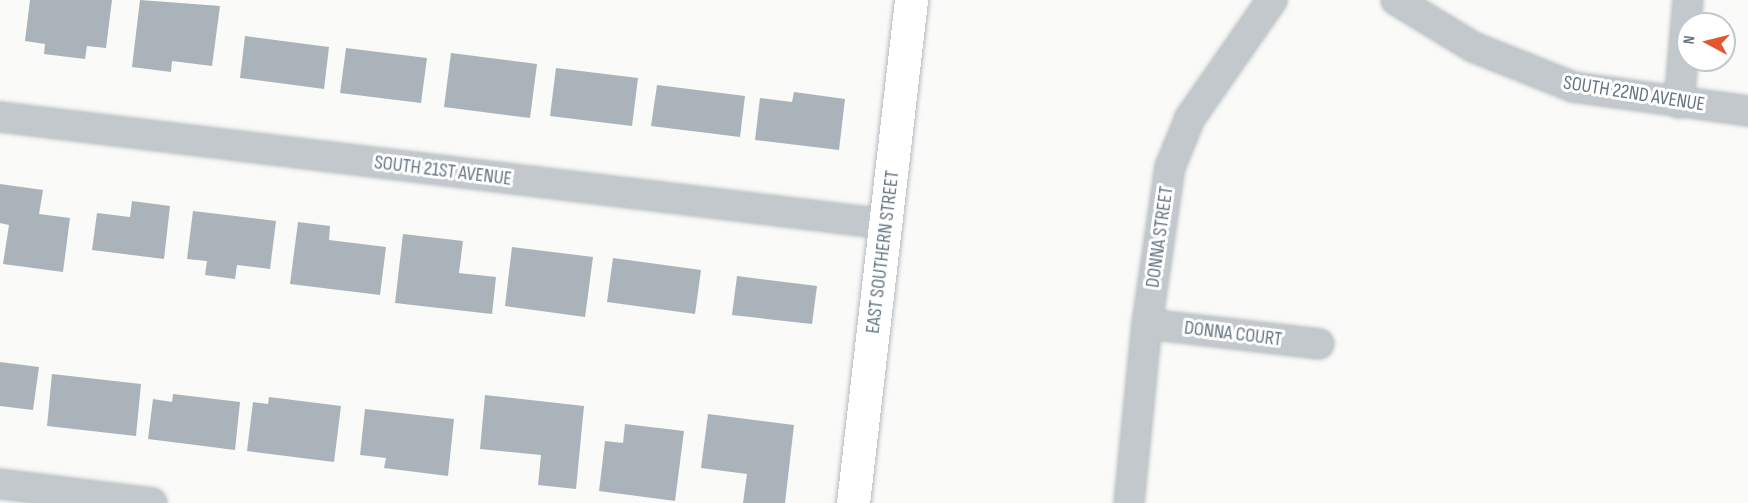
<!DOCTYPE html>
<style>
body{margin:0}
#map{position:relative;width:1748px;height:503px;overflow:hidden;background:#fafaf8;font-family:"Sofia Sans Condensed",sans-serif}
div>[style]{position:absolute}
[style*='--x']{left:calc(var(--x)*1px);top:calc(var(--y)*1px);width:calc(var(--w)*1px);rotate:calc(var(--a)*1deg)}
.building>*{inset:0;background:#aab3b9}
.roads{filter:drop-shadow(0 0 2px #b3babf) drop-shadow(0 0 2px #b3babf)}
.street>*{height:28px;margin:-14px;padding:0 14px;transform-origin:14px;border-radius:14px;background:#c3c8cc}
.secondary>*{height:33px;margin:-16.5px;padding:0 16.5px;transform-origin:16.5px;border-radius:16.5px;background:#fff}
span{translate:-50% -50%;white-space:nowrap;text-align:center;line-height:1.15;-webkit-text-stroke:6px #fff;paint-order:stroke}
.street-label{font-size:20px;color:#657683}
.north{position:absolute;left:1676px;top:12px;width:60px;height:60px;box-sizing:border-box;background:#fff;border:2px solid #c1c8cd;border-radius:50%;rotate:277deg;font-size:16px;font-weight:700;line-height:24px;text-align:center;color:#657683}
.north::after{content:'';display:block;margin:auto;width:21px;height:27px;background:#e4572e;clip-path:polygon(50% 0,100% 100%,50% 72%,0 100%)}
</style>
<div id="map">
<div class="building">
<div style="clip-path:polygon(30px 0,112px 0,106px 48px,87px 46px,85px 59px,44px 54px,45px 44px,25px 41px)"></div>
<div style="clip-path:polygon(140px 0,220px 6px,212px 66px,172px 61px,171px 72px,132px 67px)"></div>
<div style="clip-path:polygon(245px 36px,329px 47px,324px 89px,240px 78px)"></div>
<div style="clip-path:polygon(346px 48px,427px 58px,421px 103px,340px 93px)"></div>
<div style="clip-path:polygon(451px 53px,537px 64px,530px 118px,444px 107px)"></div>
<div style="clip-path:polygon(556px 68px,638px 78px,632px 126px,550px 116px)"></div>
<div style="clip-path:polygon(657px 85px,745px 96px,740px 137px,651px 126px)"></div>
<div style="clip-path:polygon(794px 92px,845px 99px,839px 150px,755px 140px,760px 98px,792px 102px)"></div>
<div style="clip-path:polygon(0 184px,43px 190px,39px 214px,70px 218px,63px 272px,3px 264px,9px 225px,0 223px)"></div>
<div style="clip-path:polygon(132px 201px,170px 206px,164px 259px,92px 250px,97px 213px,130px 217px)"></div>
<div style="clip-path:polygon(193px 211px,276px 221px,270px 269px,237px 265px,235px 279px,205px 275px,207px 261px,187px 259px)"></div>
<div style="clip-path:polygon(298px 222px,330px 226px,329px 240px,386px 247px,380px 295px,290px 284px)"></div>
<div style="clip-path:polygon(403px 234px,463px 241px,459px 273px,496px 277px,492px 314px,395px 303px)"></div>
<div style="clip-path:polygon(512px 247px,593px 257px,585px 317px,505px 306px)"></div>
<div style="clip-path:polygon(613px 258px,701px 270px,695px 314px,607px 302px)"></div>
<div style="clip-path:polygon(737px 276px,817px 286px,812px 324px,732px 315px)"></div>
<div style="clip-path:polygon(0 362px,39px 367px,33px 410px,0 406px)"></div>
<div style="clip-path:polygon(52px 374px,141px 384px,136px 436px,47px 426px)"></div>
<div style="clip-path:polygon(173px 394px,240px 402px,235px 450px,148px 439px,153px 399px,172px 402px)"></div>
<div style="clip-path:polygon(485px 395px,584px 406px,576px 489px,538px 485px,541px 455px,480px 449px)"></div>
<div style="clip-path:polygon(269px 397px,341px 406px,334px 462px,247px 451px,253px 402px,268px 404px)"></div>
<div style="clip-path:polygon(365px 409px,454px 419px,448px 476px,384px 468px,386px 458px,360px 455px)"></div>
<div style="clip-path:polygon(708px 414px,794px 425px,785px 503px,743px 503px,747px 474px,701px 468px)"></div>
<div style="clip-path:polygon(625px 424px,684px 431px,675px 501px,599px 491px,605px 441px,623px 443px)"></div>
</div>
<div class="roads">
<div class="street">
<div style="--x:1396;--y:0;--w:90;--a:31.4"></div>
<div style="--x:1473;--y:47;--w:108;--a:21.8"></div>
<div style="--x:1573;--y:87;--w:177;--a:7.8"></div>
<div style="--x:1679;--y:103;--w:103;--a:-85"></div>
<div style="--x:0;--y:117;--w:892;--a:6.89"></div>
<div style="--x:1147;--y:324;--w:173;--a:6.6"></div>
<div style="--x:0;--y:484;--w:153;--a:7.1"></div>
<div style="--x:1129;--y:503;--w:180;--a:-84.3"></div>
<div style="--x:1147;--y:324;--w:159;--a:-81.7"></div>
<div style="--x:1170;--y:167;--w:53;--a:-67.8"></div>
<div style="--x:1190;--y:118;--w:144;--a:-55.2"></div>
</div>
<div class="secondary">
<div style="--x:853;--y:503;--w:506;--a:-83.42"></div>
</div>
</div>
<div class="street-label">
<span style="left:1634px;top:94px;rotate:9deg">SOUTH 22ND AVENUE</span>
<span style="left:443px;top:171px;rotate:7deg">SOUTH 21ST AVENUE</span>
<span style="left:1160px;top:237px;rotate:-82deg">DONNA STREET</span>
<span style="left:883px;top:252px;rotate:-83deg">EAST SOUTHERN STREET</span>
<span style="left:1233px;top:334px;rotate:7deg">DONNA COURT</span>
</div>
<div class="north">N</div>
</div>
